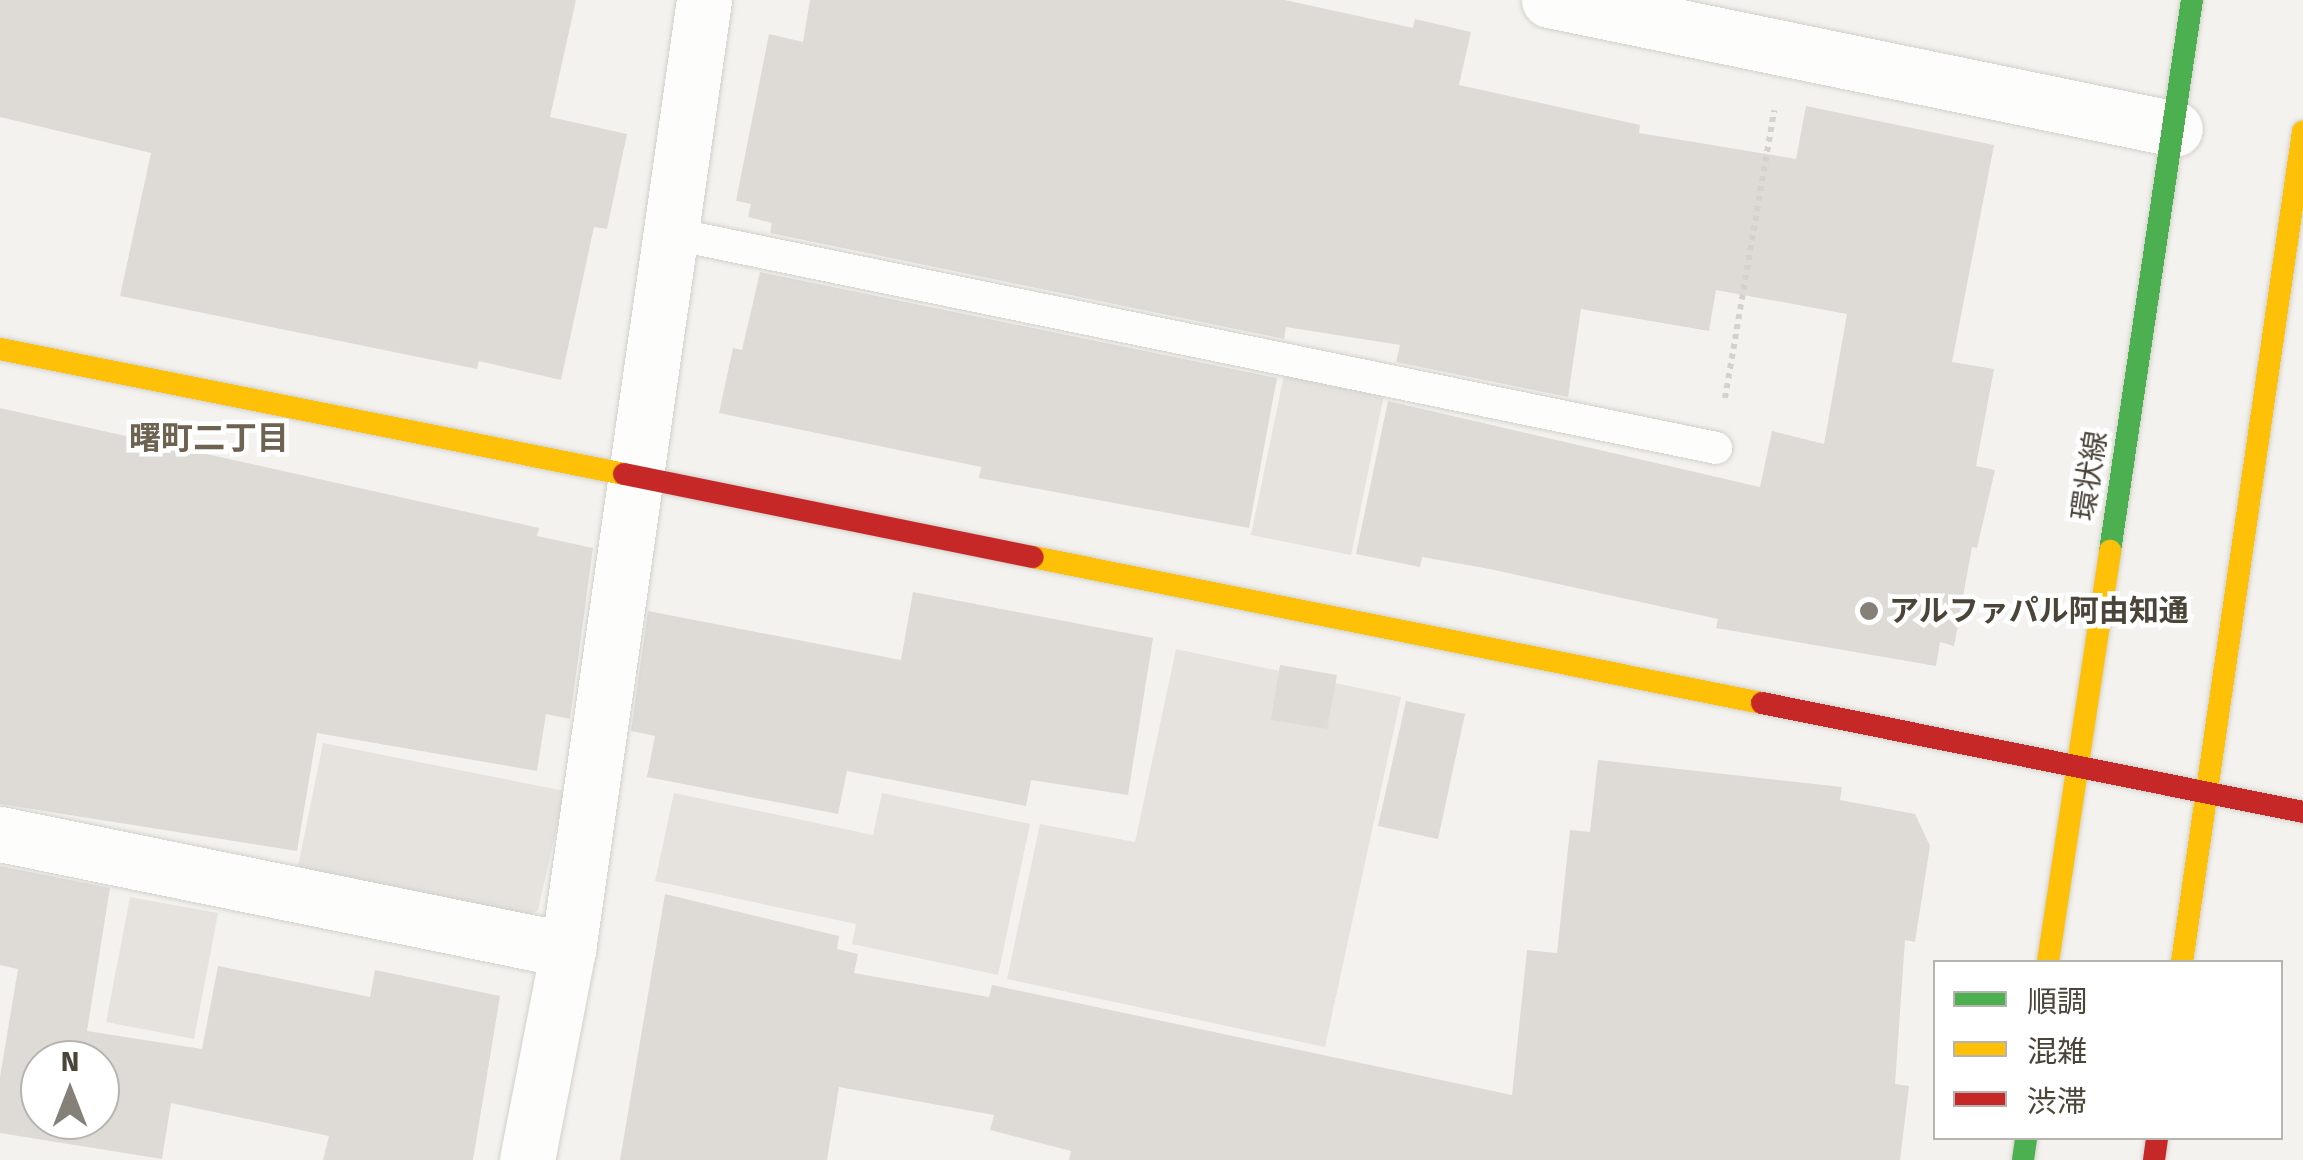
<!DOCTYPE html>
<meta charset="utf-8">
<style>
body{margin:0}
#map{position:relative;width:2303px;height:1160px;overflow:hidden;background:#f4f2ee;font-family:"Fira Sans","Noto Sans JP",sans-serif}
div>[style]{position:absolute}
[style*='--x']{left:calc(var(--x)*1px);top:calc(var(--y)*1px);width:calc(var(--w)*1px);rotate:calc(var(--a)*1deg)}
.parking>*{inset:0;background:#e6e3df}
.building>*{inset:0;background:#dedbd6}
.path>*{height:6px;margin-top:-3px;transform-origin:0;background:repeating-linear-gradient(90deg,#d3d2cc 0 5px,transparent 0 10px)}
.roads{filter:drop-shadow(0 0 2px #d2d0cb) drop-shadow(0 0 2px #d2d0cb)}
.lane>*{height:32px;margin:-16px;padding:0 16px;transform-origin:16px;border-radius:16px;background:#fdfdfc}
.street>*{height:55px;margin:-27.5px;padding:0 27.5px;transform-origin:27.5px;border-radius:27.5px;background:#fdfdfc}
.fast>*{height:22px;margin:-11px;padding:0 11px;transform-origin:11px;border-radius:11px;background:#4caf50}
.slow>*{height:22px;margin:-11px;padding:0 11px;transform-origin:11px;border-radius:11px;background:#ffc107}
.jam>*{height:22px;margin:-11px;padding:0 11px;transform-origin:11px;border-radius:11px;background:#c62828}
.dots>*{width:28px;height:28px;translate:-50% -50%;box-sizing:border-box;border:5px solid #fff;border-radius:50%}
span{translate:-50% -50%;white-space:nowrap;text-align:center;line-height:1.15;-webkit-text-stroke:9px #fff;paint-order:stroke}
.street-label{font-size:30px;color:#4b4439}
.poi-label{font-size:30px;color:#4b4439;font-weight:700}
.left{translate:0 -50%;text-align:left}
.neighbourhood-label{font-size:32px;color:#6e6250;font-weight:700}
.legend{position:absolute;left:1933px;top:960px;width:350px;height:180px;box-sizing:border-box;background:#fff;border:2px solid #b7b4b0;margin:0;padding:12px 18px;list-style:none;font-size:30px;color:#4b4439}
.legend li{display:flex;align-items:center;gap:20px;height:50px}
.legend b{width:50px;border:2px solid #b7b4b0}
.north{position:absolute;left:20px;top:1040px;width:100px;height:100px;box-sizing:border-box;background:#fff;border:2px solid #b7b4b0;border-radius:50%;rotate:0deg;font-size:28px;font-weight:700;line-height:40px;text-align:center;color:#4b4439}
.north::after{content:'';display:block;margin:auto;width:35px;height:45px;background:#868178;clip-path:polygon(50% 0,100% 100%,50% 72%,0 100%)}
</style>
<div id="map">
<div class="parking">
<div style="clip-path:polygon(1285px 370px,1385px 390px,1351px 555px,1251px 535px)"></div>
<div style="clip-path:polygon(1176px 649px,1401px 697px,1325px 1047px,1007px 979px,1040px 824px,1135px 842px)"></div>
<div style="clip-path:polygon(323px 743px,565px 791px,538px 910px,511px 930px,294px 886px)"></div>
<div style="clip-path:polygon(674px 793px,873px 835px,882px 793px,1030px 824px,998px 975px,852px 944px,856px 924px,655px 881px)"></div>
<div style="clip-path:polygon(130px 897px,218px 913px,194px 1039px,106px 1022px)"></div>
</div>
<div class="building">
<div style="clip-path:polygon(0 0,576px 0,550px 117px,627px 134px,607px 229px,594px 227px,561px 380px,479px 361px,477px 369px,120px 296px,151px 153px,0 117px)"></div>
<div style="clip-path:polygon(810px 0,1285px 0,1413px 28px,1415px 19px,1471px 32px,1459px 85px,1640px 125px,1639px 133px,1796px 159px,1806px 106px,1994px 145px,1952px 362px,1994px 369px,1976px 466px,1995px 470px,1977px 548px,1972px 547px,1954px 646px,1940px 642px,1936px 666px,1716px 628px,1718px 619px,1490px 569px,1422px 557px,1420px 567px,1356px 554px,1388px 401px,1760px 487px,1772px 431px,1824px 444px,1847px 314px,1716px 290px,1709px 331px,1581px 309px,1568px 397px,1396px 362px,1400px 345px,1286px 327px,1284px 339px,770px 233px,772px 223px,748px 217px,751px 204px,736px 201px,769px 34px,803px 42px)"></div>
<div style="clip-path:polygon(760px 272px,1277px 378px,1249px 528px,979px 478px,981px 467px,719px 413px,733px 348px,742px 350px)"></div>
<div style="clip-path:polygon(0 408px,539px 528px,537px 536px,593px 548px,570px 719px,546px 714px,537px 771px,317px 733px,297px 851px,0 804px)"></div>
<div style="clip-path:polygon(913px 592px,1153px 638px,1128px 795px,1031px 780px,1026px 806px,847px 771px,838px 814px,647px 777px,655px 736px,631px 731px,648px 611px,901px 660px)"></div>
<div style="clip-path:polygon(1280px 665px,1337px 675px,1327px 729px,1271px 720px)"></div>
<div style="clip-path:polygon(1406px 701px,1465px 714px,1438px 839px,1378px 826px)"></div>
<div style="clip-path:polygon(1598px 760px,1842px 787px,1840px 800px,1915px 814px,1930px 846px,1915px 942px,1905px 940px,1895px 1084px,1909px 1086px,1900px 1160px,1069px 1160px,1071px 1151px,990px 1130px,994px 1115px,839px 1087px,827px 1160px,620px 1160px,665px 894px,839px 936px,837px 949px,858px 954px,854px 973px,989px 997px,992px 985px,1512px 1095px,1527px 950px,1557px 953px,1570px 830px,1590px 832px)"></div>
<div style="clip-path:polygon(evenodd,0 866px,110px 888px,87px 1031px,202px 1049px,218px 966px,370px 997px,375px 970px,500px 996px,473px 1160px,323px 1160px,329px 1136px,171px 1103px,162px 1159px,0 1133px,0 1077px,18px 969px,0 965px,0 866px,40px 1060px,100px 1060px,100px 1120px,40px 1120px,40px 1060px)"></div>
</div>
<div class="path">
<div style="--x:1725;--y:398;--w:292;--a:-80.3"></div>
</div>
<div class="roads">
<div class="lane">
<div style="--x:669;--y:233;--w:1069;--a:11.6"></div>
</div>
<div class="street">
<div style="--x:1549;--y:0;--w:639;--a:11.64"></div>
<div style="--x:0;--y:834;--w:580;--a:11.54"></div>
<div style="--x:527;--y:1160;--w:214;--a:-79"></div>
<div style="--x:568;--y:950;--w:960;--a:-81.85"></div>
</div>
<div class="fast">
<div style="--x:2110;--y:551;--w:557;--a:-81.54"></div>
<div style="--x:2023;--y:1160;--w:22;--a:-82"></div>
</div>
<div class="slow">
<div style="--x:0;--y:349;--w:636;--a:11.33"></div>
<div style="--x:1033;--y:557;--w:743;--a:11.33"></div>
<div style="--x:2048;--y:962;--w:416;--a:-81.4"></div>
<div style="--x:2182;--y:962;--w:839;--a:-81.71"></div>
</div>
<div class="jam">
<div style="--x:624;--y:474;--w:417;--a:11.5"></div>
<div style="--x:1762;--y:703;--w:552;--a:11.39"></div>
<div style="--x:2154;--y:1160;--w:22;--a:-82"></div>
</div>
</div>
<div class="dots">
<div style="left:1869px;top:611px;background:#868178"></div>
</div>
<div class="street-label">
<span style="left:2090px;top:476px;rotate:-81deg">環状線</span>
</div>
<div class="poi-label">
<span class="left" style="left:1889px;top:611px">アルファパル阿由知通</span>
</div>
<div class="neighbourhood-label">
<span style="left:209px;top:438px">曙町二丁目</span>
</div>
<ul class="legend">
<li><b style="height:12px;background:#4caf50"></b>順調</li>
<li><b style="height:12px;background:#ffc107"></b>混雑</li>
<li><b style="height:12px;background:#c62828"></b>渋滞</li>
</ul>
<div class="north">N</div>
</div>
